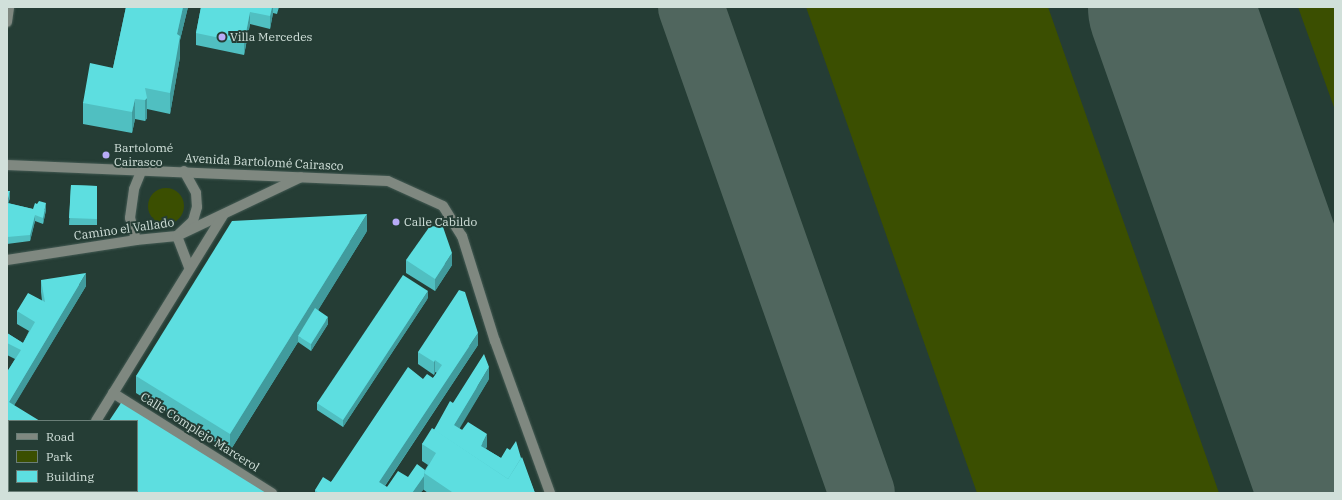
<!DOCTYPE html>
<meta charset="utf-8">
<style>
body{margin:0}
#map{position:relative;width:1342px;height:500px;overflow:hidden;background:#253d35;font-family:"IBM Plex Serif",serif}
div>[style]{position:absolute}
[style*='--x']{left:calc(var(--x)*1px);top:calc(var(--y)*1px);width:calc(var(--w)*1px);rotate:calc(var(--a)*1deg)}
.green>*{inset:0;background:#3b4f01}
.round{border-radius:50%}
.taxiway>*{height:66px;margin:-33px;padding:0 33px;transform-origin:33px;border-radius:33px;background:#50665e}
.runway>*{height:165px;margin:-82.5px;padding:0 82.5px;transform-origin:82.5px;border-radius:82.5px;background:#50665e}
.roads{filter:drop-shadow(0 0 1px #445a53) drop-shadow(0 0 1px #445a53)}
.minor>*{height:10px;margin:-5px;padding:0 5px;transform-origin:5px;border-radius:5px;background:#7f8880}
.wall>*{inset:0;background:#50bfc1}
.shaded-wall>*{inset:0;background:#419b9d}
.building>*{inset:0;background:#5ddee0}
.dots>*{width:11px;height:11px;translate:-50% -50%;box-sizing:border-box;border:2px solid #253d35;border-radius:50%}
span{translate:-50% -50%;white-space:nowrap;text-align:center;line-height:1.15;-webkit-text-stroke:4px #253d35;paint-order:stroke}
.poi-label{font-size:12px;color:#d1e0da}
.left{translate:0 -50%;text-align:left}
.street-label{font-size:12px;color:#d1e0da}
.frame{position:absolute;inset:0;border:8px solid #d1e0da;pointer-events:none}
.legend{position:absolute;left:8px;top:420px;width:130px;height:72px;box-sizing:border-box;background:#253d35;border:1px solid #6a7e77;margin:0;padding:5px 7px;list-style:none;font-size:12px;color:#d1e0da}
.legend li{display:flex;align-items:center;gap:8px;height:20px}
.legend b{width:20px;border:1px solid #6a7e77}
</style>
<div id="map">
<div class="green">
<div style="clip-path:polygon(806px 7px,1048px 7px,1219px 493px,977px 493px)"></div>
<div style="clip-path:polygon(1298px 7px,1335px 7px,1335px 110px)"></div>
<div class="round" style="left:148px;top:188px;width:36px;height:36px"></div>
</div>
<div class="taxiway">
<div style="--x:691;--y:7;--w:515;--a:70.62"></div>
</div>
<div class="runway">
<div style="--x:1170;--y:7;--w:496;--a:70.6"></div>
</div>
<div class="roads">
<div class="minor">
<div style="--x:7;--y:22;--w:15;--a:-82"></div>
<div style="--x:7;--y:165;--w:381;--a:2.4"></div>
<div style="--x:388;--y:181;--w:60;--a:24.4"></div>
<div style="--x:443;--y:206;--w:36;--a:58"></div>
<div style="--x:462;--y:236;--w:110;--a:72.6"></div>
<div style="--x:495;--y:341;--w:162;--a:70.1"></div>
<div style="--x:184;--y:171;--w:25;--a:61"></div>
<div style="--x:196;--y:193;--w:14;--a:86"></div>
<div style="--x:197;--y:207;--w:15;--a:106"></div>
<div style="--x:193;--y:221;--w:22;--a:137"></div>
<div style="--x:177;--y:236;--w:33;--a:69"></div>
<div style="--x:136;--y:240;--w:23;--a:-105"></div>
<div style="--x:130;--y:218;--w:29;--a:-82"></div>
<div style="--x:134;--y:189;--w:22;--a:-68"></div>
<div style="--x:7;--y:260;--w:131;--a:-8.8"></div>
<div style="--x:136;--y:240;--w:41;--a:-5.6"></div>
<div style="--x:177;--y:236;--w:137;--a:-25.4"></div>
<div style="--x:113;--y:393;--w:188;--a:32.2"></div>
<div style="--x:96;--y:421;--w:242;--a:-58.3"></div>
<div style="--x:52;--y:493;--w:2;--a:-63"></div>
</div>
</div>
<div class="wall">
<div style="clip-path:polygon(126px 7px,188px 7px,180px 40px,180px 57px,170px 114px,147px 109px,147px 118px,145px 121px,135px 119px,132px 133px,83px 124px,83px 103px,113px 68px)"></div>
<div style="clip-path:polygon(201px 7px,279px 7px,277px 14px,273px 13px,270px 29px,250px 24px,244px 55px,196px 45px,196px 33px)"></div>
<div style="clip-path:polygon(71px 185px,97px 186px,97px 225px,69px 225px)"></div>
<div style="clip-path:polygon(7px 191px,10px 198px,8px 203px,33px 209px,46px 210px,43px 224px,35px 221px,30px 241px,7px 244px)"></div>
<div style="clip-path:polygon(367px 231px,318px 310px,328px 324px,311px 351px,298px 342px,230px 451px,136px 393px,136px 376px)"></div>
<div style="clip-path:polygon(406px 260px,452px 265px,435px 291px,406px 273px)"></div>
<div style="clip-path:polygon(41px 280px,86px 286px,14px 405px,9px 421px,9px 433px,7px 432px,7px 372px,15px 359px,7px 355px,7px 333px,23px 343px,29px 331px,17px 324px,17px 311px,42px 301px,41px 292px)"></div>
<div style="clip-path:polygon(428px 298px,343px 427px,317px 410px,317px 403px)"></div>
<div style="clip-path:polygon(478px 345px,385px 486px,387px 487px,425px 470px,428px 465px,422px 461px,422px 444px,434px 430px,453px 403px,489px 379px,459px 428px,487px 446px,486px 449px,501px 458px,521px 458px,535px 493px,428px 493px,424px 490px,424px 489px,420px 493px,315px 493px,315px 490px,331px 482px,423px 379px,433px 378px,437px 373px,435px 372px,434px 375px,418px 364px,418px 352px)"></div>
</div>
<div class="shaded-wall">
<div style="clip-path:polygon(183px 7px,188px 7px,180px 40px,180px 57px,170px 114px,170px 93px,177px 34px)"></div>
<div style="clip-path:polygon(272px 7px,273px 7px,273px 13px,270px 29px,270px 16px)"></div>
<div style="clip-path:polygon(250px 12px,250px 24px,244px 55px,244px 43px)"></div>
<div style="clip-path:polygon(147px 98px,147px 118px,145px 121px,145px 100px)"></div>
<div style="clip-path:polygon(135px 99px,135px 119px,132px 133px,132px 112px)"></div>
<div style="clip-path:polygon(10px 191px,10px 198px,7px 208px,7px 202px)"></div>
<div style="clip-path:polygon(46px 203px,46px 210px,43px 224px,43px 218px)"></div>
<div style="clip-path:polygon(367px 214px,367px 231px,301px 338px,298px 336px,298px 342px,230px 451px,230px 434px)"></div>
<div style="clip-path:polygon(35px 215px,35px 221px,30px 241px,30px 235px)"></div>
<div style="clip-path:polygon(452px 253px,452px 265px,435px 291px,435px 279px)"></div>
<div style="clip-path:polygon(86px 273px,86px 286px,9px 414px,9px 402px)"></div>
<div style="clip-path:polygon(428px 291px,428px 298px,343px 427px,343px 420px)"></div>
<div style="clip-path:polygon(328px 317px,328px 324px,311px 351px,311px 344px)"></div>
<div style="clip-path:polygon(478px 333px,478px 345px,380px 493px,379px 482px)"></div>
<div style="clip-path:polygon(435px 360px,435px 372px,434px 375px,434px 362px)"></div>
<div style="clip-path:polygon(489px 367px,489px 379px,454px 438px,454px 425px)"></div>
<div style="clip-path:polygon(487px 434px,487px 446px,481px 459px,481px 446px)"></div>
<div style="clip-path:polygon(424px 476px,424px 489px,420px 493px,412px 493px)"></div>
</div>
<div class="building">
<div style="clip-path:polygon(126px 7px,183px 7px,177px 34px,180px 36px,170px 93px,145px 88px,147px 98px,145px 100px,135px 99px,132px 112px,83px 103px,90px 63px,113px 68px)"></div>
<div style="clip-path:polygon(201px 7px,272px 7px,270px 16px,250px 12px,244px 43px,196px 33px)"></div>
<div style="clip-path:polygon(71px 185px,97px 186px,97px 219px,69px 218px)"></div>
<div style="clip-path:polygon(7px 191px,10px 191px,7px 202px)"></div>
<div style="clip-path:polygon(39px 201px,46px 203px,43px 218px,35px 215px,30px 235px,7px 237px,7px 203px,33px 209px,35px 203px,37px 204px)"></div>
<div style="clip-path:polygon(367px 214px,230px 434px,136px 376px,232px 221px)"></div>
<div style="clip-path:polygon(430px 226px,443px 227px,452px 253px,435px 279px,406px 260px)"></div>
<div style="clip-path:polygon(86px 273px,9px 402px,40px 421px,9px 421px,7px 420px,7px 372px,21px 350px,7px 343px,7px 333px,23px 343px,35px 322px,17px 311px,28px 293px,45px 302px,41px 280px)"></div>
<div style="clip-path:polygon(403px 275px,428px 291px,343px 420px,317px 403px)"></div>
<div style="clip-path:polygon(459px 290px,465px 292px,478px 333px,379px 482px,387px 487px,398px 471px,408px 477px,417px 464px,425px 470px,424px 473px,424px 476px,412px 493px,319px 493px,315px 490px,323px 477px,331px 482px,408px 367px,423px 379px,427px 374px,433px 378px,442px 365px,435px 360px,434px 362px,418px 352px)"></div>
<div style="clip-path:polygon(315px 308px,328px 317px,311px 344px,298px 336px)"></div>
<div style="clip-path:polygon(484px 354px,489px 367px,454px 425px,462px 430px,468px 422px,487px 434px,481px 446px,501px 458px,507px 448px,510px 450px,516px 441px,521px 458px,508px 479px,434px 430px,450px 401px,453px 403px)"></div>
<div style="clip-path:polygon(121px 403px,266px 493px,65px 493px,66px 491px,137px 491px,137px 421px,109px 421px)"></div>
<div style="clip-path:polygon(432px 428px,508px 479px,522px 457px,535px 493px,452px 493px,452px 492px,424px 473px,436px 453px,422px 444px)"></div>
<div style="clip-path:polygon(7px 479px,9px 480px,9px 491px,25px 491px,26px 492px,26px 493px,7px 493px)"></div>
</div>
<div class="dots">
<div style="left:222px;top:37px;background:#b8abf7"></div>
<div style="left:106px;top:155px;background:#b8abf7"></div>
<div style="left:396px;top:222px;background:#b8abf7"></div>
</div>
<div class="poi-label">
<span class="left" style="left:230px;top:37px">Villa Mercedes</span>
<span class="left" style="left:114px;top:155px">Bartolomé<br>Cairasco</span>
<span class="left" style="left:404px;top:222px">Calle Cabildo</span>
</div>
<div class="street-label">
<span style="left:264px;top:162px;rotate:3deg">Avenida Bartolomé Cairasco</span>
<span style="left:124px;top:229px;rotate:-8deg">Camino el Vallado</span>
<span style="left:200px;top:432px;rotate:32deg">Calle Complejo Marcerol</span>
</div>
<div class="frame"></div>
<ul class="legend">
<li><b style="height:5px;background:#7f8880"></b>Road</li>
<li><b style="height:11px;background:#3b4f01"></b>Park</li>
<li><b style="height:11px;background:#5ddee0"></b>Building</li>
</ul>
</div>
